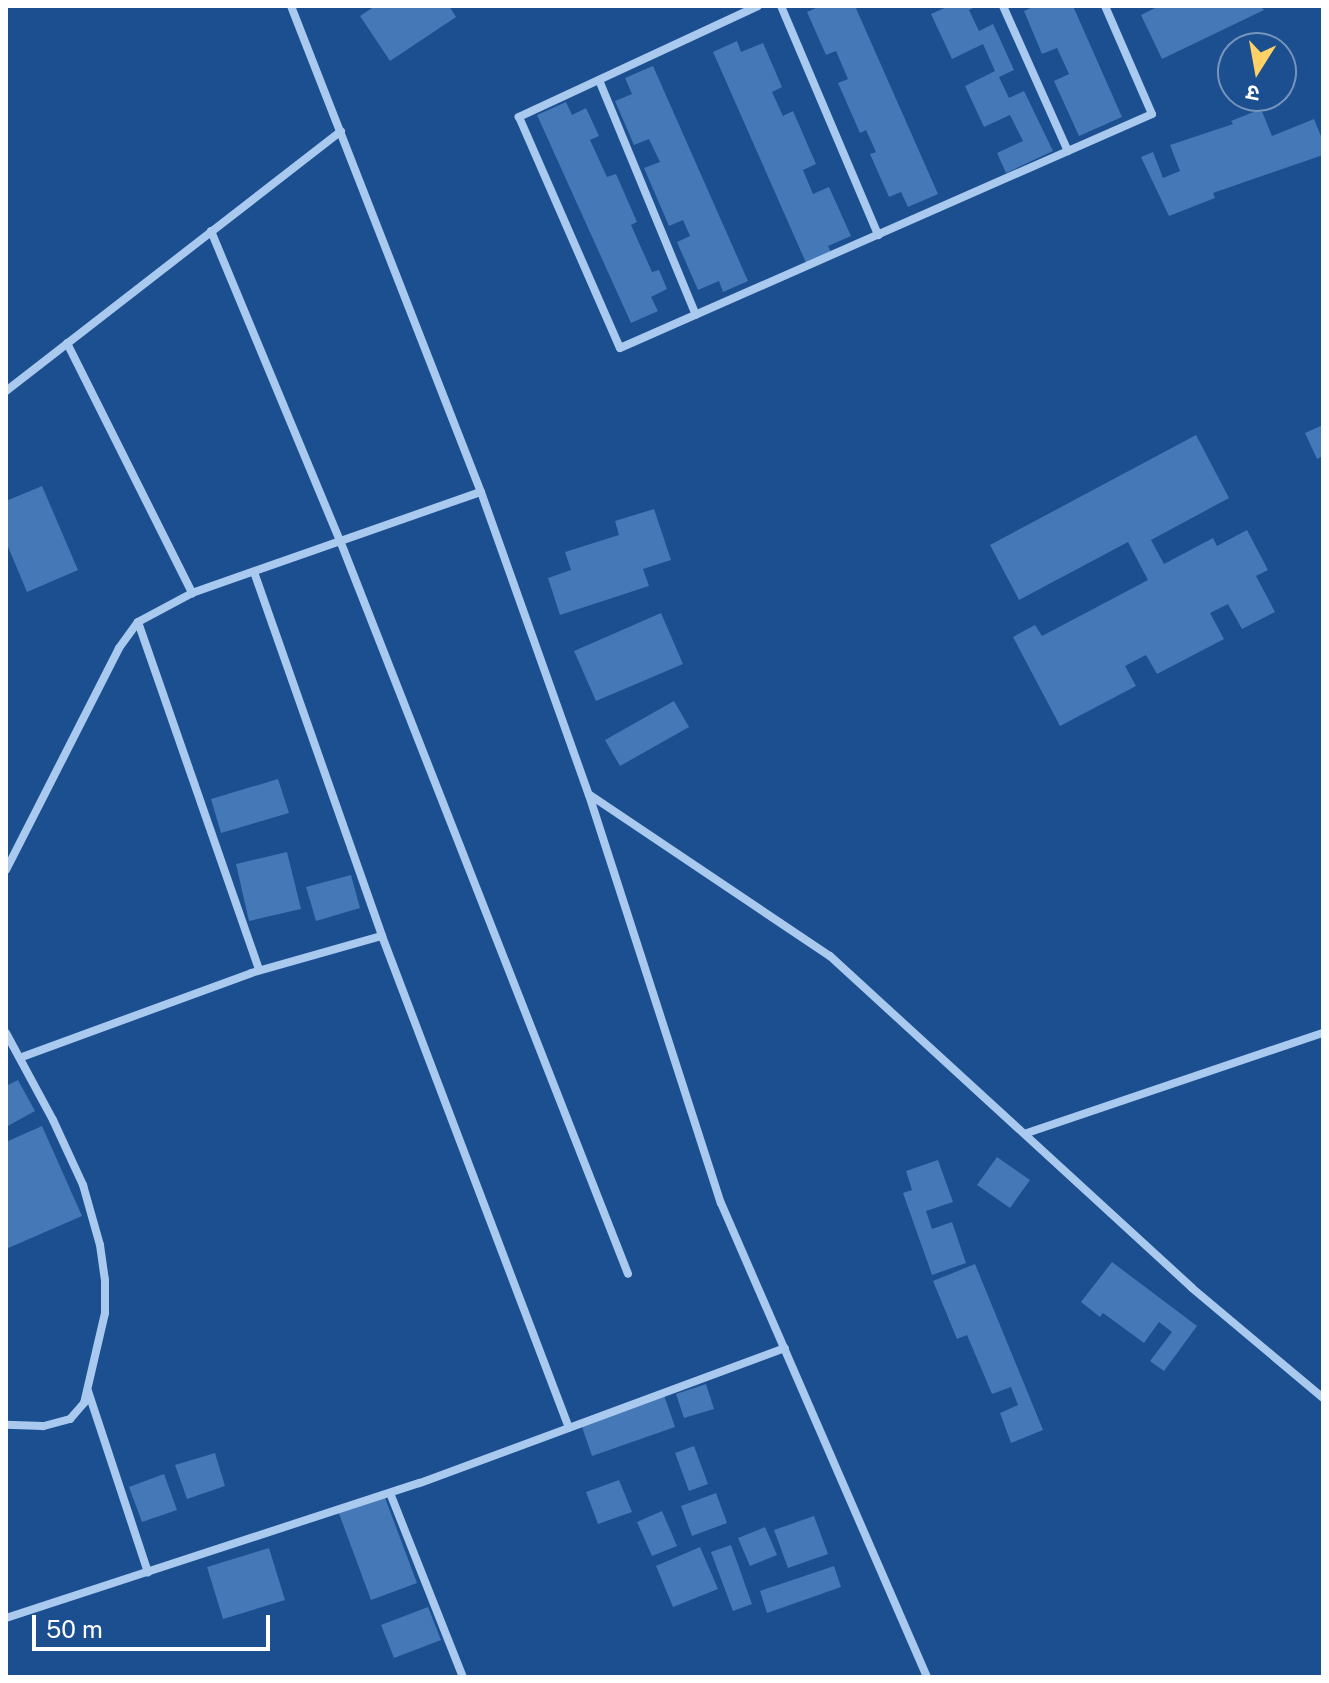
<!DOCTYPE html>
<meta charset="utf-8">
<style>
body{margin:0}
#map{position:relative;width:1329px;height:1683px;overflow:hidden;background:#1b4f8f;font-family:"Public Sans","Noto Sans Devanagari",sans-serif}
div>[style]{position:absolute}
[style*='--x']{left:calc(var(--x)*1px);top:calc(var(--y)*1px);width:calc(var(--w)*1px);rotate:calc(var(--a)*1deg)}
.building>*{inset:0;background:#4478b7}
.minor>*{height:8px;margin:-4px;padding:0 4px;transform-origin:4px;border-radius:4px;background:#a9c9ee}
span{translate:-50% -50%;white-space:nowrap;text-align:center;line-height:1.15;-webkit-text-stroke:6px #1b4f8f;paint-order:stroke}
.frame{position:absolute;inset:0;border:8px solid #fff;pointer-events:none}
.north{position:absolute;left:1217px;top:32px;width:80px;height:80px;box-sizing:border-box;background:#1b4f8f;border:2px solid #7695bc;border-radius:50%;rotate:191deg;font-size:22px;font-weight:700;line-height:32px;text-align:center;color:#fff}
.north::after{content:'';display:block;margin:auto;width:28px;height:36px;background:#ffd166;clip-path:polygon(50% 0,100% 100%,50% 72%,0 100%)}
.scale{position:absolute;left:32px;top:1615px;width:238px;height:36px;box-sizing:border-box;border:4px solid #fff;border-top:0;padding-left:10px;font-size:24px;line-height:28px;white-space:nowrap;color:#fff;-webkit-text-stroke:6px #1b4f8f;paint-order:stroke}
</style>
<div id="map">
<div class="building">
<div style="clip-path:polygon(375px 6px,449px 6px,456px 17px,390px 61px,360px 16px)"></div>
<div style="clip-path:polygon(820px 6px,855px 6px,938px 194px,908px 207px,901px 192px,889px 197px,870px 154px,876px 152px,866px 130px,860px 133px,838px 83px,848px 79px,836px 51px,826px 55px,807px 12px)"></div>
<div style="clip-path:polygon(949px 6px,977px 6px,969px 10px,979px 31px,993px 24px,1014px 70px,999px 77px,1009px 98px,1024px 91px,1053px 151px,1006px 173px,997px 153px,1023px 141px,1010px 115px,984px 127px,965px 86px,995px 71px,983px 44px,952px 59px,931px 14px)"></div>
<div style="clip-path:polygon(1035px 6px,1073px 6px,1122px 117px,1079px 136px,1054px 81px,1069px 74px,1057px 48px,1042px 54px,1024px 11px)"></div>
<div style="clip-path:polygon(1159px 6px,1260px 6px,1264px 10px,1162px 59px,1141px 15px)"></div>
<div style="clip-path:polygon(737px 41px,741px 52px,763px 43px,782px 87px,772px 92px,783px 116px,793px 111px,816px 164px,803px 170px,813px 194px,829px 187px,851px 236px,828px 246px,832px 254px,807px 265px,713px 52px)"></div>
<div style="clip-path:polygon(653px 66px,748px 281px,723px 292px,719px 281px,698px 290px,677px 242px,690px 236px,683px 220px,669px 226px,644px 168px,660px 162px,649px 139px,634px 145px,615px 101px,632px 94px,625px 78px)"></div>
<div style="clip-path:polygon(566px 102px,572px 115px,586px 108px,599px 136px,590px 140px,607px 177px,616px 174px,637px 222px,631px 225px,652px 272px,659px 270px,667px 289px,651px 297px,658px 311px,631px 323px,537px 115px)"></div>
<div style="clip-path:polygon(1261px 109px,1272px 136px,1314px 119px,1323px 141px,1323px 155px,1213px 193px,1215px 198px,1169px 216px,1141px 157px,1153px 152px,1163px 178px,1180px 171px,1170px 145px,1233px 124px,1231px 121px)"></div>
<div style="clip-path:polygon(1323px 425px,1323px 456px,1317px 459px,1305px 433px)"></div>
<div style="clip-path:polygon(1196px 435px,1229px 498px,1151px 540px,1164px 564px,1213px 538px,1217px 546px,1247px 530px,1268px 570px,1256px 576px,1275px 612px,1242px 629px,1228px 604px,1210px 613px,1224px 639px,1157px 674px,1146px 655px,1125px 666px,1136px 686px,1060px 726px,1013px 637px,1035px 625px,1042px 636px,1148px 580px,1128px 542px,1019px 600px,990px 545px)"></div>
<div style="clip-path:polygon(42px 486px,78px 570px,27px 592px,6px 542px,6px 501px)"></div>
<div style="clip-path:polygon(654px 509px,671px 560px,643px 569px,649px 586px,560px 615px,548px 578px,571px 570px,565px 552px,619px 535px,615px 521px)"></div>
<div style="clip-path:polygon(661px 613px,683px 664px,596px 701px,574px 651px)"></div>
<div style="clip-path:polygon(674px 701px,689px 727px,620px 766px,605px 740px)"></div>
<div style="clip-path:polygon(278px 779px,289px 813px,221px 833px,211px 799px)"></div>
<div style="clip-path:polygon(287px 852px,301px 909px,249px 921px,236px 864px)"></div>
<div style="clip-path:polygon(351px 875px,360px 908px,316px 921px,306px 887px)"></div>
<div style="clip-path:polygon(18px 1080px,35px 1111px,6px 1127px,6px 1086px)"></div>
<div style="clip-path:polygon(42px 1126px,82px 1216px,6px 1249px,6px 1142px)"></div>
<div style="clip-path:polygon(997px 1157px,1030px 1180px,1010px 1208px,977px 1185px)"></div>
<div style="clip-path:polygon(938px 1160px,953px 1202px,926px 1211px,932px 1229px,952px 1222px,966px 1263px,932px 1275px,903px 1193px,912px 1190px,906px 1171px)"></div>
<div style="clip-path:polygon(1112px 1262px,1197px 1326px,1164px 1371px,1150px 1361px,1172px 1332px,1159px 1322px,1144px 1343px,1103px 1313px,1100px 1317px,1081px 1302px)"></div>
<div style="clip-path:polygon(975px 1264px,1043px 1430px,1011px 1443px,1000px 1413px,1018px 1405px,1011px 1387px,992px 1394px,967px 1335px,957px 1339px,933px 1281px)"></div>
<div style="clip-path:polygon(706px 1384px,714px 1409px,684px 1418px,676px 1394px)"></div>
<div style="clip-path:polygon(664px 1395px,675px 1427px,592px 1456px,581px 1424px)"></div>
<div style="clip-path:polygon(694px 1446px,708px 1484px,689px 1491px,675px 1453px)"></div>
<div style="clip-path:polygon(215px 1453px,225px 1486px,187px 1499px,175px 1465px)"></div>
<div style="clip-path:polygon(164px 1474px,177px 1510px,142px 1522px,129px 1487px)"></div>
<div style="clip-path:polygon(619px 1480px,632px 1512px,598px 1524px,586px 1492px)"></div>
<div style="clip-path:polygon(716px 1493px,727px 1523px,692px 1536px,681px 1506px)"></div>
<div style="clip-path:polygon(384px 1495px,417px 1583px,371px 1600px,338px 1511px)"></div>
<div style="clip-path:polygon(662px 1511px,677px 1546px,652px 1556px,637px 1522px)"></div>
<div style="clip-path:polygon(814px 1516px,828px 1554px,788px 1568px,774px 1530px)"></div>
<div style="clip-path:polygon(765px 1527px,777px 1555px,750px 1566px,738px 1538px)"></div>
<div style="clip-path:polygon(731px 1545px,752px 1604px,733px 1611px,711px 1552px)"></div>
<div style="clip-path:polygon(700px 1547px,718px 1589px,673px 1607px,656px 1566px)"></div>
<div style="clip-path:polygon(269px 1548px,285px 1600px,223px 1619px,207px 1567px)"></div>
<div style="clip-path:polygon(834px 1566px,841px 1587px,767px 1613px,760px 1591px)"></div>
<div style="clip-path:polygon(428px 1607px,441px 1640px,394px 1658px,381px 1625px)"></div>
</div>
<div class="minor">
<div style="--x:291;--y:6;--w:522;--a:68.65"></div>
<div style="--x:481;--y:492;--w:322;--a:70.4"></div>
<div style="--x:589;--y:795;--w:429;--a:72.1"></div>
<div style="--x:721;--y:1203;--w:517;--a:66.51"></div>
<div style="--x:758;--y:6;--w:264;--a:155.1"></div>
<div style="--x:519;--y:117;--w:252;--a:66.4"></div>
<div style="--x:620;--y:348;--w:581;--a:-23.74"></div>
<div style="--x:1152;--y:114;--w:118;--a:-113.5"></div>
<div style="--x:781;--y:6;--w:249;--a:67"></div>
<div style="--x:1003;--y:6;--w:159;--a:65.9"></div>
<div style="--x:599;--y:80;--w:254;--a:67.6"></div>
<div style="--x:211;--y:231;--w:338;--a:67.4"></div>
<div style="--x:341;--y:543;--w:785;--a:68.56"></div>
<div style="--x:67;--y:343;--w:280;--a:63.4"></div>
<div style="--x:6;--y:391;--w:424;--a:-37.8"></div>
<div style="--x:254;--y:572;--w:386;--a:70.6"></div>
<div style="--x:382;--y:936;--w:526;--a:69.19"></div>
<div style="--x:138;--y:622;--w:368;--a:70.8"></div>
<div style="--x:590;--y:795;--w:289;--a:33.9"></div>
<div style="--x:830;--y:956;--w:491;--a:42.5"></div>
<div style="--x:1192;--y:1288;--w:171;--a:40"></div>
<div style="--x:6;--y:870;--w:249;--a:-63"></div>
<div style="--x:119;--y:648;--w:32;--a:-54"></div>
<div style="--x:138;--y:622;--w:61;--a:-28.2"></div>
<div style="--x:192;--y:593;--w:306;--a:-19.3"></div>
<div style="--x:6;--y:1033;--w:99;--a:61.6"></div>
<div style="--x:53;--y:1120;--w:72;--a:65.2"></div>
<div style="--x:83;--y:1185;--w:62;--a:74.2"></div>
<div style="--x:100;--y:1245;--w:35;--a:82"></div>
<div style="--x:105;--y:1280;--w:33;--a:90"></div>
<div style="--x:105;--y:1313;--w:92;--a:103.1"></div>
<div style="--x:84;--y:1403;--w:21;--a:131"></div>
<div style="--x:70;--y:1419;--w:28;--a:165"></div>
<div style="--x:43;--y:1426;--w:37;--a:-178"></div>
<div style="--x:22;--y:1057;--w:244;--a:-20.1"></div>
<div style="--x:251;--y:973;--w:136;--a:-15.8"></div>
<div style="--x:1027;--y:1133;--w:312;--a:-18.7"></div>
<div style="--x:88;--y:1391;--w:191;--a:71.7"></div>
<div style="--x:390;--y:1493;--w:198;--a:68.4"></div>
<div style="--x:6;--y:1618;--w:435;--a:-18.1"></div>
<div style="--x:420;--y:1483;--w:389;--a:-20.3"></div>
</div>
<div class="frame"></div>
<div class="north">उ</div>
<div class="scale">50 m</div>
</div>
